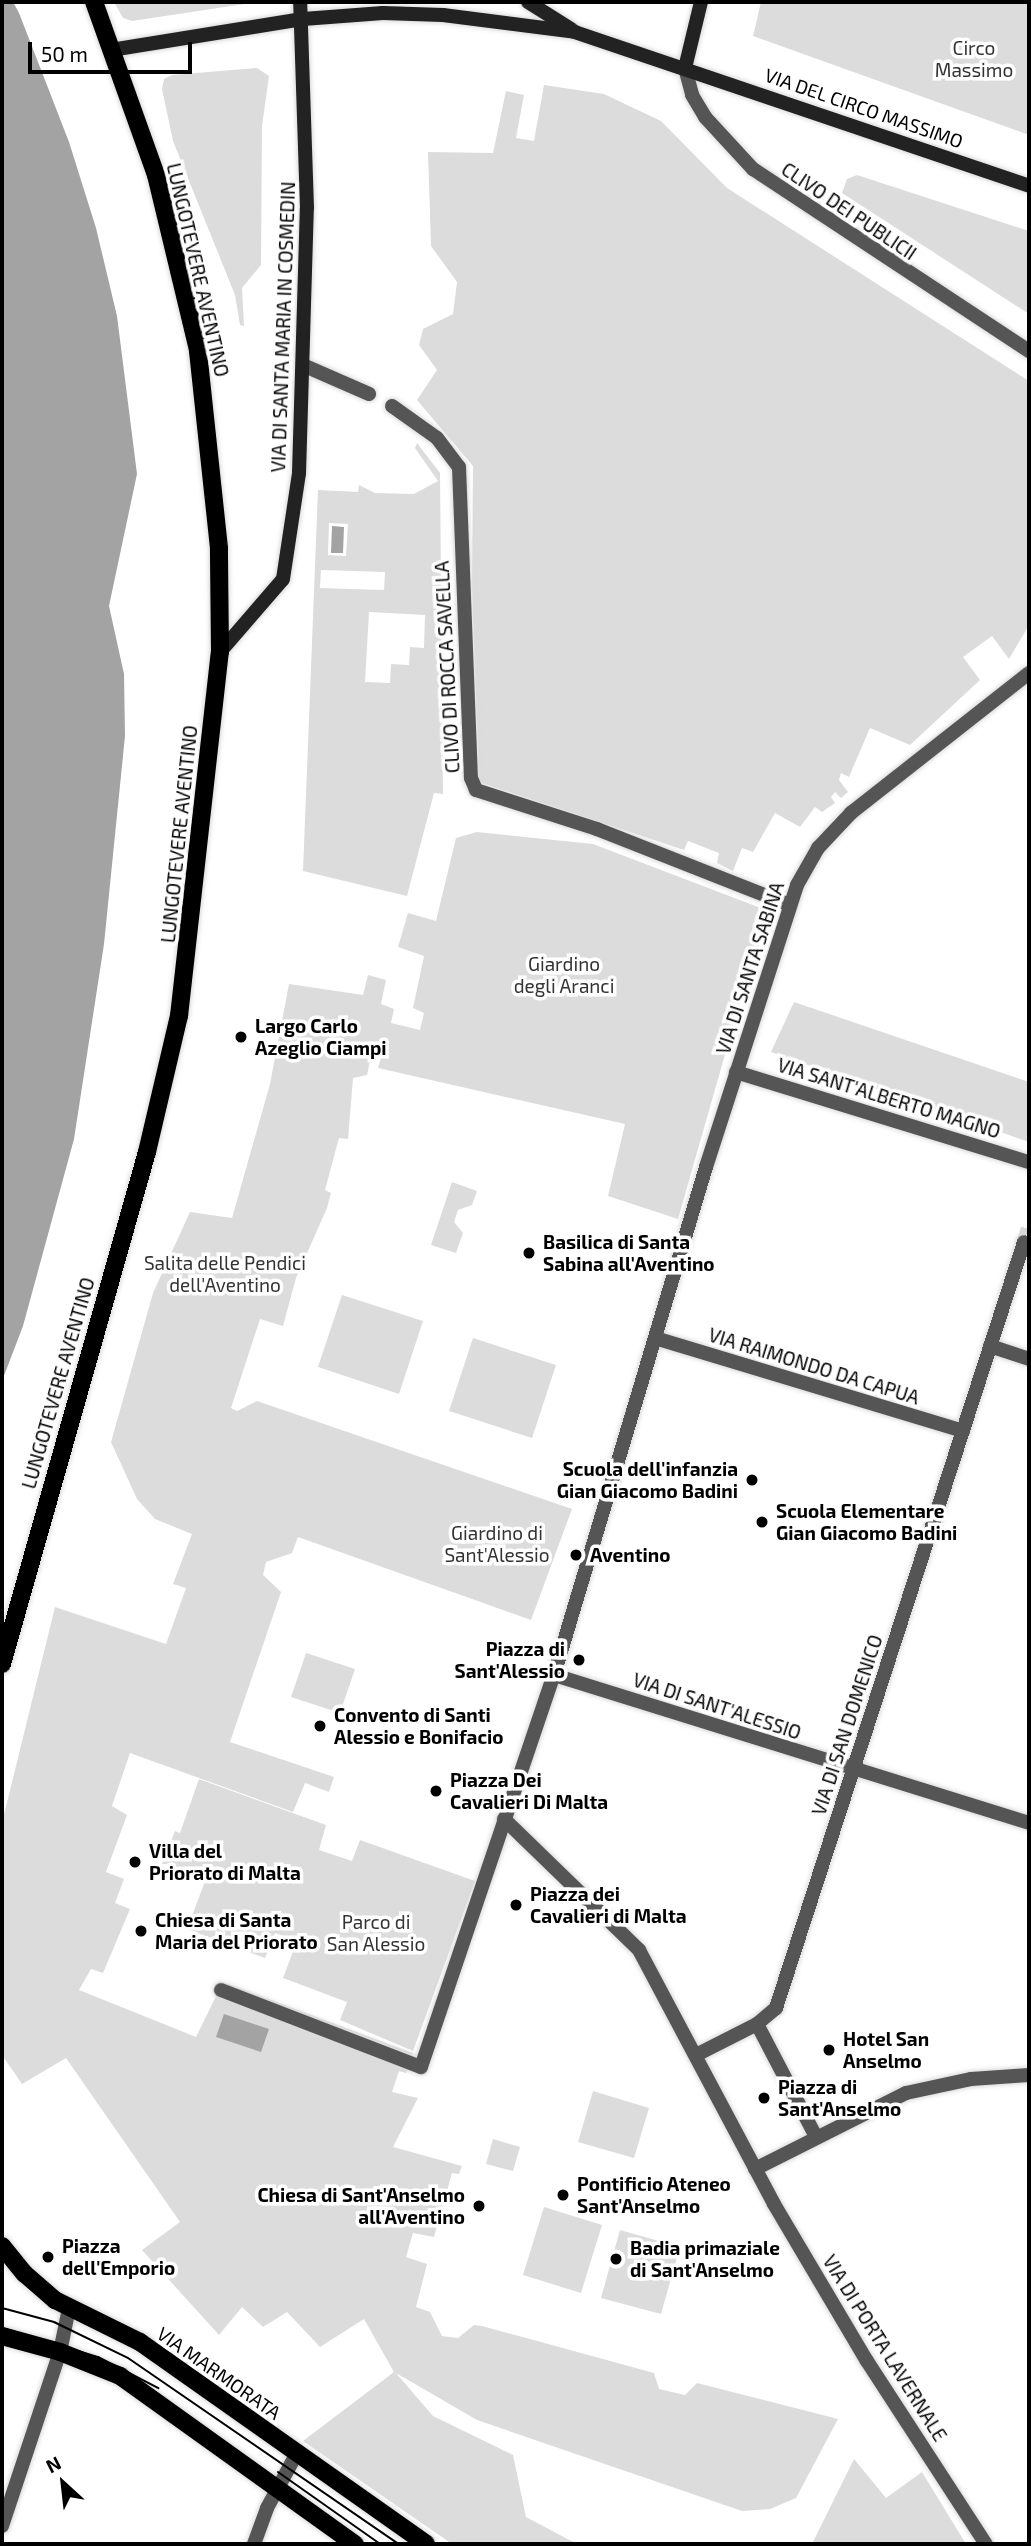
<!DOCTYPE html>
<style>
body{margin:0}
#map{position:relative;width:1031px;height:2546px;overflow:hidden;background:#fff;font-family:"Exo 2",sans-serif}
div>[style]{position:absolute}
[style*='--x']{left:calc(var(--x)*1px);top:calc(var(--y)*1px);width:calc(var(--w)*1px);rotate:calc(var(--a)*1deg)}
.green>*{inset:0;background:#dcdcdc}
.water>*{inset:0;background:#a3a3a3}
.street-tunnel>*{height:14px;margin-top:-7px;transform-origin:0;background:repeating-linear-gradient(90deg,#d9d9d9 0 14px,transparent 0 21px)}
.roads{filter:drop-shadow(0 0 2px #dbdbdb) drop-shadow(0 0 2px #dbdbdb)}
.street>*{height:14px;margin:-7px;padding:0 7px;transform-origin:7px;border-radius:7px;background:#555}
.secondary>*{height:14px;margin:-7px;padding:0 7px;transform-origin:7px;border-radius:7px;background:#222}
.primary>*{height:18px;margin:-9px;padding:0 9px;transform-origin:9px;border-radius:9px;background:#000}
.tram>*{height:2px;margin:-1px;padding:0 1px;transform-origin:1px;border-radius:1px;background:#000}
.dots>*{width:19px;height:19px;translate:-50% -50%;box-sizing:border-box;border:4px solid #fff;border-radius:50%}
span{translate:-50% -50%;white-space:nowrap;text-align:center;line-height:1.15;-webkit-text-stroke:7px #fff;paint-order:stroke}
.park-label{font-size:19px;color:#333}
.street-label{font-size:19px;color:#000}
.poi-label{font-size:19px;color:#000;font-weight:700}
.left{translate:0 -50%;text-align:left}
.right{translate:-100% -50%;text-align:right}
.frame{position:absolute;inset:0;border:4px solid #000;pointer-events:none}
.north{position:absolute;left:28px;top:2448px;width:70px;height:70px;-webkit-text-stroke:5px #fff;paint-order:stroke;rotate:333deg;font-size:19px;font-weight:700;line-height:28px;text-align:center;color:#000}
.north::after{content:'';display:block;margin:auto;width:24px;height:32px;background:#000;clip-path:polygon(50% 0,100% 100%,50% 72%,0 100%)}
.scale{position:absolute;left:28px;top:42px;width:164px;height:32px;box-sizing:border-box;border:4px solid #000;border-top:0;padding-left:9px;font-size:21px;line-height:24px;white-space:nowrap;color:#000;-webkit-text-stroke:5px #fff;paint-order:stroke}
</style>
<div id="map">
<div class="green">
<div style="clip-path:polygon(114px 2px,258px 2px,132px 21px,123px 18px)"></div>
<div style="clip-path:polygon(761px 2px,1029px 2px,1029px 135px,753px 36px)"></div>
<div style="clip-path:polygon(257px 68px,269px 76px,262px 126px,261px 265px,242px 288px,244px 326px,240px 325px,235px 295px,173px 141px,162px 89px,164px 79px,172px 75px)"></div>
<div style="clip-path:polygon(544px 85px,604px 94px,661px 121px,727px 188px,1029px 381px,1029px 625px,1009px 659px,992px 636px,963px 657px,980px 680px,910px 745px,870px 728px,849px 777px,841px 773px,839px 780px,848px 792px,841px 798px,835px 792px,831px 797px,835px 803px,822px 812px,815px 807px,800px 827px,775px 813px,753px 852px,742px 848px,733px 871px,717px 863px,719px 853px,688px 841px,684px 850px,479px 782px,472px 584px,473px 466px,417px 400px,437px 370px,419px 345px,423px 329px,453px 314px,457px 282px,431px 246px,428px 152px,493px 153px,506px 91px,524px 95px,516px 138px,534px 141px)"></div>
<div style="clip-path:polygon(857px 175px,1029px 231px,1029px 314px,842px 193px,847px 179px)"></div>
<div style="clip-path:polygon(evenodd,417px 443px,440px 473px,443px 794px,434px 793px,407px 896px,303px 871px,318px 490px,358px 492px,359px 485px,375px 493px,414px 494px,438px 481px,415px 448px,417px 443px,329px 523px,348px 524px,346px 556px,328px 555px,329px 523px,417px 443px,321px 570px,385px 572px,384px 590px,320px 588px,321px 570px,417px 443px,369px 612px,425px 615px,424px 648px,410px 647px,409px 665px,391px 664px,390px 683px,365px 682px,369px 612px)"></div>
<div style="clip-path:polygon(477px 832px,593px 844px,771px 912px,738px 1009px,678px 1219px,608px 1196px,625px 1124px,378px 1068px,385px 1044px,374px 1042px,367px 1075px,353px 1078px,348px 1139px,339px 1138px,325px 1190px,331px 1193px,327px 1208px,296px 1278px,283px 1326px,260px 1319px,231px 1408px,237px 1411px,257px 1401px,572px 1509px,531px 1620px,298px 1537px,292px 1553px,266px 1562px,263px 1575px,281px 1592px,230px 1742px,334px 1777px,329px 1792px,305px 1783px,293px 1812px,130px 1753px,112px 1806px,127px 1815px,106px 1872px,124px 1879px,115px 1903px,130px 1909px,103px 1973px,91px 1969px,79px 1990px,196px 2037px,223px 1982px,413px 2053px,406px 2073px,399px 2071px,392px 2092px,418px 2098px,393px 2147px,462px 2166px,459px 2174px,452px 2173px,434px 2237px,413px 2233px,406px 2257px,427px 2264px,416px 2307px,430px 2312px,442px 2336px,458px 2338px,474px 2325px,482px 2326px,654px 2373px,659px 2389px,685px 2395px,697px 2383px,838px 2419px,796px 2498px,770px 2509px,742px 2511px,477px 2420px,396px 2373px,433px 2416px,513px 2455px,526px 2517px,577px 2544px,452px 2544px,303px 2441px,394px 2372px,364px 2319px,320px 2347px,287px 2312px,263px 2327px,242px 2307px,219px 2335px,142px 2250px,180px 2222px,66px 2058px,22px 2084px,2px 2055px,2px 1823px,55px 1607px,166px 1644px,186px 1588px,173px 1584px,192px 1534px,155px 1519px,137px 1499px,111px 1442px,153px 1293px,190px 1212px,232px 1218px,270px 1084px,289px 984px,363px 995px,368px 975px,386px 980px,381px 1004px,394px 1009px,391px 1023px,420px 1030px,424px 1013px,413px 1008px,424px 956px,398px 947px,408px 913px,436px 921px,456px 838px)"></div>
<div style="clip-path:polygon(794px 1002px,1029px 1082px,1029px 1142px,771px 1052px)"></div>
<div style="clip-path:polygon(452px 1182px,477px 1191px,472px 1205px,458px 1210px,454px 1222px,463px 1233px,456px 1253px,431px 1245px)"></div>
<div style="clip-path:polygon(342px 1295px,423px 1321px,399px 1394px,318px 1367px)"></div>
<div style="clip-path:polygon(473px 1338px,556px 1365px,532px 1438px,449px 1411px)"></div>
<div style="clip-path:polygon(306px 1653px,355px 1669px,340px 1713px,291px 1697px)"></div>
<div style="clip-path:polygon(199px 1779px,326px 1825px,319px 1850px,352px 1861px,360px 1840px,475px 1881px,413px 2051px,340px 2020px,347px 2002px,283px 1978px,297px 1941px,275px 1933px,265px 1958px,187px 1929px,204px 1884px,180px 1875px,172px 1864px,162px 1864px,175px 1831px,180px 1833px)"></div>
<div style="clip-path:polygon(593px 2091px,649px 2108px,634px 2158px,578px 2142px)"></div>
<div style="clip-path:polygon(493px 2139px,520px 2147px,513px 2171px,486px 2164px)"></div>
<div style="clip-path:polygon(544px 2207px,602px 2225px,581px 2293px,523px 2275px)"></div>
<div style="clip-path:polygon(620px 2230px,680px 2247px,661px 2314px,601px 2298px)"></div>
<div style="clip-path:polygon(854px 2459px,886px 2498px,922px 2472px,966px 2544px,812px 2544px)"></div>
</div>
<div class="water">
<div style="clip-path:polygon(2px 2px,13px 2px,19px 13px,69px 142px,96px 228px,117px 316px,137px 474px,109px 606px,124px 674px,125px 736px,104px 944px,74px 1139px,23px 1326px,2px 1381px)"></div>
<div style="clip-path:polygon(332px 526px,344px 527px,343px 553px,331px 553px)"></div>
<div style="clip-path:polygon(224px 2014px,269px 2029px,261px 2052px,216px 2037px)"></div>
</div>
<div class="street-tunnel">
<div style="--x:1024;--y:1242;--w:20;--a:-75"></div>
</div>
<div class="roads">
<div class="street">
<div style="--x:685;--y:68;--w:28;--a:75"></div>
<div style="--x:692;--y:95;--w:26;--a:59"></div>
<div style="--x:705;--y:117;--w:71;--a:47.3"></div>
<div style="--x:753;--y:169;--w:331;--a:33.4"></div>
<div style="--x:305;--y:366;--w:70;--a:23.6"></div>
<div style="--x:392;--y:406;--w:55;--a:35.4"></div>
<div style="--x:437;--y:438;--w:36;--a:53"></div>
<div style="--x:459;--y:467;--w:311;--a:87.8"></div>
<div style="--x:471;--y:778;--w:13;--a:67"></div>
<div style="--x:476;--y:790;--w:127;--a:17.9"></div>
<div style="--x:597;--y:829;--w:207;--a:21.5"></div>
<div style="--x:736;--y:1072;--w:307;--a:17.1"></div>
<div style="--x:655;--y:1338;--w:322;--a:16.8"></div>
<div style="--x:990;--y:1346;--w:41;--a:18.4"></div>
<div style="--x:554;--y:1675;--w:498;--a:17.3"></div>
<div style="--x:504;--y:1819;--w:188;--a:44.1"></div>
<div style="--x:639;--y:1950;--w:288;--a:62"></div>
<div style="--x:774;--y:2204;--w:182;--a:59.4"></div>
<div style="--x:867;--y:2361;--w:218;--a:57"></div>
<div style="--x:221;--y:1990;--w:214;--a:21.1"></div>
<div style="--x:421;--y:2067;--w:414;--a:-71.3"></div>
<div style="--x:554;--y:1675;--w:530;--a:-73.34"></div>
<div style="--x:706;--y:1167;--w:296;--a:-72.1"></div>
<div style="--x:797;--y:885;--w:43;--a:-60.4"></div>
<div style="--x:818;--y:848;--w:48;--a:-46.7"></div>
<div style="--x:851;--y:813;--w:226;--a:-38.2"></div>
<div style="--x:757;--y:2024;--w:25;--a:-40"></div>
<div style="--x:776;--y:2008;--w:805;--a:-72.06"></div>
<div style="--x:696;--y:2055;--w:68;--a:-26.9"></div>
<div style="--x:757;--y:2024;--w:127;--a:62.4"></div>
<div style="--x:755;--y:2169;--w:169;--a:-26.7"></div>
<div style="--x:906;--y:2093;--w:66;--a:-12.2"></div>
<div style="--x:971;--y:2079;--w:58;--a:-3.9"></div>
<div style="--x:2;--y:2526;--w:183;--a:-71.6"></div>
<div style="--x:60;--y:2352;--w:45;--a:-78.4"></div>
<div style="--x:254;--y:2544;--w:38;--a:-70"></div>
<div style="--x:267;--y:2508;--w:63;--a:-61.4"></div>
</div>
<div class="secondary">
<div style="--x:528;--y:2;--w:51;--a:32.1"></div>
<div style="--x:111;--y:50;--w:194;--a:-9.2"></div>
<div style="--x:303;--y:19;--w:80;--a:-4.3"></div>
<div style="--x:383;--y:13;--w:60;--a:1.9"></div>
<div style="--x:443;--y:15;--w:133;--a:7.3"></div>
<div style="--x:575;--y:32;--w:479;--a:18.7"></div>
<div style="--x:685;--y:68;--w:68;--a:-76.4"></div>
<div style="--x:220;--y:652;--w:96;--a:-49.2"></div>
<div style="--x:283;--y:579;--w:107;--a:-81.4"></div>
<div style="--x:299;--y:473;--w:265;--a:-88.3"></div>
<div style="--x:307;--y:208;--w:206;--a:-91.9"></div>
</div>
<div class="primary">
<div style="--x:2;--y:1664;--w:532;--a:-74.19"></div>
<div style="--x:147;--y:1152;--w:140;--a:-76.8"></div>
<div style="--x:179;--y:1016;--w:366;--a:-83.6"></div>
<div style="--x:220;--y:652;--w:104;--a:-90.6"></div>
<div style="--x:219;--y:548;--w:199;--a:-96.1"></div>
<div style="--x:198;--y:350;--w:180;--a:-103.5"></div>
<div style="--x:156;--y:175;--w:184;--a:-109.7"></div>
<div style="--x:2;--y:2246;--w:36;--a:51"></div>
<div style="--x:25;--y:2274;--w:40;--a:41"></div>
<div style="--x:55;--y:2300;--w:95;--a:26.3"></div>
<div style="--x:140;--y:2342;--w:350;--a:35.2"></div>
<div style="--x:2;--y:2336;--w:60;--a:15.4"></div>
<div style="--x:60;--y:2352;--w:65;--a:21.8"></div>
<div style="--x:120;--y:2376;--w:289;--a:35.6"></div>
</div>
</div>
<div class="tram">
<div style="--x:2;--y:2308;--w:54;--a:15.1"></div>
<div style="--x:54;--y:2322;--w:82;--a:25.9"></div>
<div style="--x:128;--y:2358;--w:329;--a:34.5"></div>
<div style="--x:2;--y:2328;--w:100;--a:16.8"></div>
<div style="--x:98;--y:2357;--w:68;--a:27.3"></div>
<div style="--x:278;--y:2472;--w:125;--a:35.2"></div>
</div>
<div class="dots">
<div style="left:241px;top:1037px;background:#000"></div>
<div style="left:529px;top:1253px;background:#000"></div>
<div style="left:752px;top:1480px;background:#000"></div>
<div style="left:762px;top:1522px;background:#000"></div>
<div style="left:576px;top:1555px;background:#000"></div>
<div style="left:579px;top:1660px;background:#000"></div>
<div style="left:320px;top:1726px;background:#000"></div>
<div style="left:436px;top:1791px;background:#000"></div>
<div style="left:135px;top:1862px;background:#000"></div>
<div style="left:516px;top:1905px;background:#000"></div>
<div style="left:141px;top:1931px;background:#000"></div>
<div style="left:829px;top:2050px;background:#000"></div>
<div style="left:764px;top:2098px;background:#000"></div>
<div style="left:563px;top:2195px;background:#000"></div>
<div style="left:479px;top:2206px;background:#000"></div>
<div style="left:48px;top:2257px;background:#000"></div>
<div style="left:616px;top:2259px;background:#000"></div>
</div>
<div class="park-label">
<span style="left:974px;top:59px">Circo<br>Massimo</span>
<span style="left:564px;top:975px">Giardino<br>degli Aranci</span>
<span style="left:225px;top:1274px">Salita delle Pendici<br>dell'Aventino</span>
<span style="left:497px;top:1544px">Giardino di<br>Sant'Alessio</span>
<span style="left:376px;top:1933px">Parco di<br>San Alessio</span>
</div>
<div class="street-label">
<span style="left:864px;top:108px;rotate:19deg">VIA DEL CIRCO MASSIMO</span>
<span style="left:849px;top:211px;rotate:34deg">CLIVO DEI PUBLICII</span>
<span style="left:198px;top:270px;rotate:77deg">LUNGOTEVERE AVENTINO</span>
<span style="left:283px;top:327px;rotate:-88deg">VIA DI SANTA MARIA IN COSMEDIN</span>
<span style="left:447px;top:667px;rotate:-93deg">CLIVO DI ROCCA SAVELLA</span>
<span style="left:179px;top:834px;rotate:-84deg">LUNGOTEVERE AVENTINO</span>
<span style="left:750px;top:968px;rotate:-72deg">VIA DI SANTA SABINA</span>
<span style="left:889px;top:1098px;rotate:17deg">VIA SANT'ALBERTO MAGNO</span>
<span style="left:814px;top:1366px;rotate:17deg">VIA RAIMONDO DA CAPUA</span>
<span style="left:58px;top:1383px;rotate:-74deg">LUNGOTEVERE AVENTINO</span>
<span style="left:717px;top:1706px;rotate:18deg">VIA DI SANT'ALESSIO</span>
<span style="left:847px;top:1725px;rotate:-72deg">VIA DI SAN DOMENICO</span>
<span style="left:885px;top:2348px;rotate:58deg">VIA DI PORTA LAVERNALE</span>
<span style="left:219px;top:2373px;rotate:35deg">VIA MARMORATA</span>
</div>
<div class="poi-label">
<span class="left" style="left:255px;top:1037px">Largo Carlo<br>Azeglio Ciampi</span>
<span class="left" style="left:543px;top:1253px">Basilica di Santa<br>Sabina all'Aventino</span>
<span class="right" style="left:738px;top:1480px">Scuola dell'infanzia<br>Gian Giacomo Badini</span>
<span class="left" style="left:776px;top:1522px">Scuola Elementare<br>Gian Giacomo Badini</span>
<span class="left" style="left:590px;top:1555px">Aventino</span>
<span class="right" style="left:565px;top:1660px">Piazza di<br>Sant'Alessio</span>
<span class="left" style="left:334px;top:1726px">Convento di Santi<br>Alessio e Bonifacio</span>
<span class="left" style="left:450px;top:1791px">Piazza Dei<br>Cavalieri Di Malta</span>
<span class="left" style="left:149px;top:1862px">Villa del<br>Priorato di Malta</span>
<span class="left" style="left:530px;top:1905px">Piazza dei<br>Cavalieri di Malta</span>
<span class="left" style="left:155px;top:1931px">Chiesa di Santa<br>Maria del Priorato</span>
<span class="left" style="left:843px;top:2050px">Hotel San<br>Anselmo</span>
<span class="left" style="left:778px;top:2098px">Piazza di<br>Sant'Anselmo</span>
<span class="left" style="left:577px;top:2195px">Pontificio Ateneo<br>Sant'Anselmo</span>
<span class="right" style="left:465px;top:2206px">Chiesa di Sant'Anselmo<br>all'Aventino</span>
<span class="left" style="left:62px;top:2257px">Piazza<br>dell'Emporio</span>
<span class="left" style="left:630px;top:2259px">Badia primaziale<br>di Sant'Anselmo</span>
</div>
<div class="frame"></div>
<div class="north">N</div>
<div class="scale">50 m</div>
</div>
